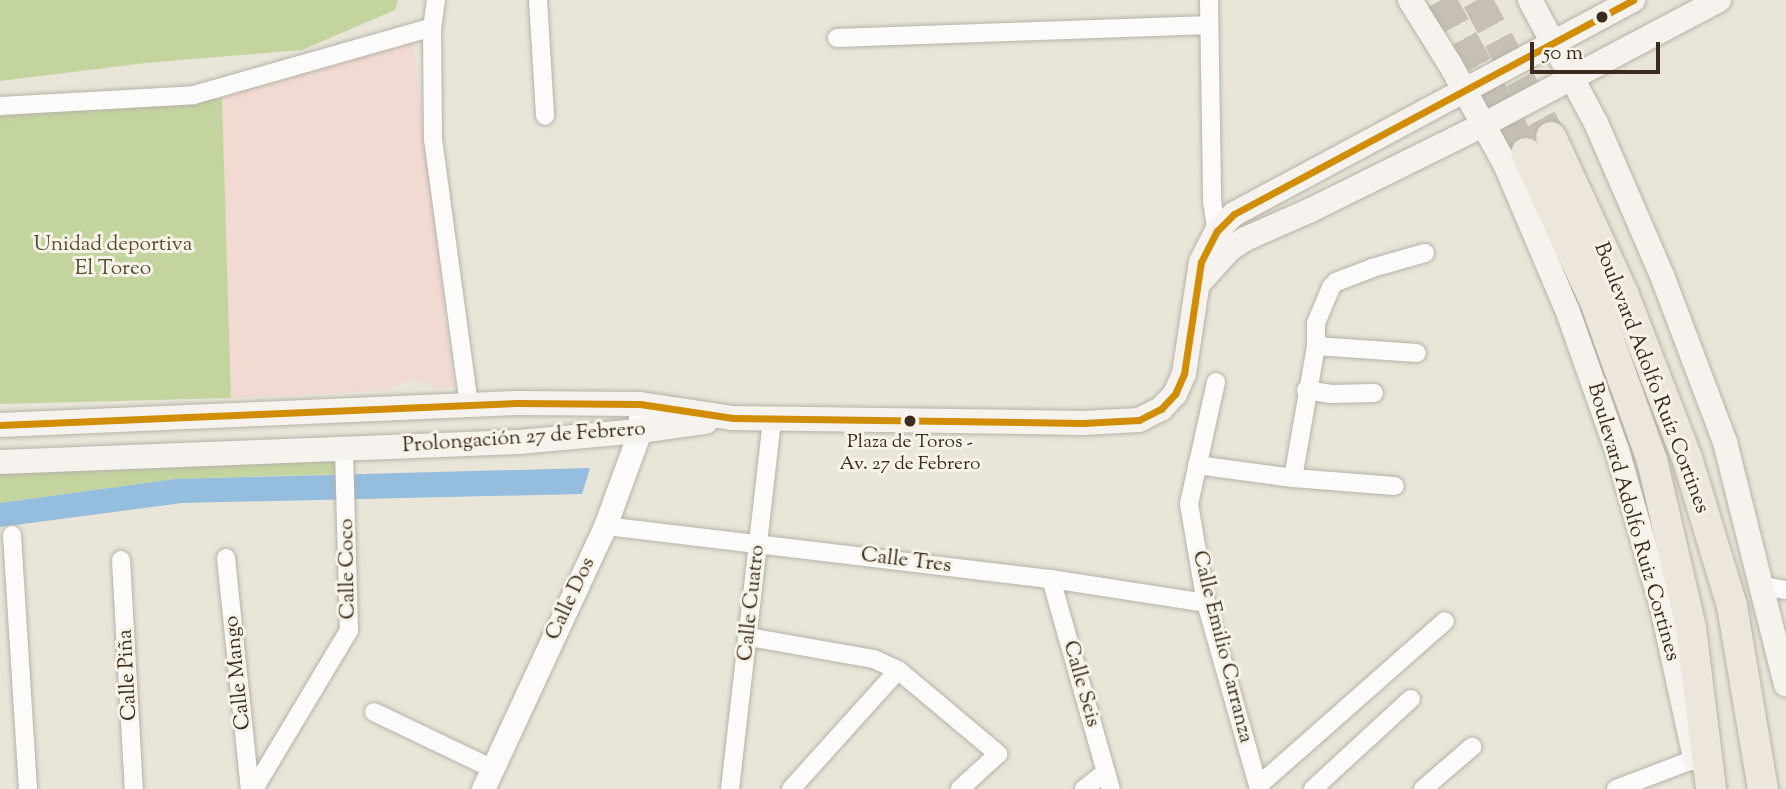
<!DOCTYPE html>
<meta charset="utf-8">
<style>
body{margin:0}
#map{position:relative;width:1786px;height:789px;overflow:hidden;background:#e9e6d9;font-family:"Sorts Mill Goudy",serif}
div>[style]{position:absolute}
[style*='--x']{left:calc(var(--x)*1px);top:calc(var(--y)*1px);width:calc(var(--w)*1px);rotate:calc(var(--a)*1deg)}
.built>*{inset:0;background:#f1dad1}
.green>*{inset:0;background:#c4d49e}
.water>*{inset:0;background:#94bdde}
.trunk-tunnel>*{height:30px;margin-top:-15px;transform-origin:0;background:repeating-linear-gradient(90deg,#c6c0b4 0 30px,transparent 0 45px)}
.roads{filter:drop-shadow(0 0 2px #b6b2a9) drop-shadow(0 0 2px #b6b2a9)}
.minor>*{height:18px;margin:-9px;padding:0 9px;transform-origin:9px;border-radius:9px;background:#fcfbf9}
.tertiary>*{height:23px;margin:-11.5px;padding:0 11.5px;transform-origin:11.5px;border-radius:11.5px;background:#fcfbf9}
.secondary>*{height:24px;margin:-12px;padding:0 12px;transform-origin:12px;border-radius:12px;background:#f6f3ee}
.trunk>*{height:30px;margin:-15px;padding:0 15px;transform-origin:15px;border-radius:15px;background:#ede6dd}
.bus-1>*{height:7px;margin:-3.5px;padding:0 3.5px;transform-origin:3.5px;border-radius:3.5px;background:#d18d06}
.dots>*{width:19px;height:19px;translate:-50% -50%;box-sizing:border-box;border:4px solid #f7f3e8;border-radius:50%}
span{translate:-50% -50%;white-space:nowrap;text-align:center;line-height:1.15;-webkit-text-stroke:6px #f7f3e8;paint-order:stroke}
.bus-label{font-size:19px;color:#3b2a1e}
.park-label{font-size:21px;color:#565132}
.street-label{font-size:21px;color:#3b2a1e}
.scale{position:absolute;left:1530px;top:42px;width:130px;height:32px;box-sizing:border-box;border:4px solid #3b2a1e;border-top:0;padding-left:9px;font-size:21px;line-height:24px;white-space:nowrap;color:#3b2a1e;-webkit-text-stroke:5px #f7f3e8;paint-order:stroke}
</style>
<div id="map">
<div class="built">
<div style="clip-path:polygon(413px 41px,454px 387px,436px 389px,428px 384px,411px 380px,379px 391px,231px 398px,222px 98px)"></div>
</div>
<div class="green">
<div style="clip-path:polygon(0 0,398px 0,395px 10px,302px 50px,146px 63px,0 81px)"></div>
<div style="clip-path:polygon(222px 98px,231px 398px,0 404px,0 116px)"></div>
<div style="clip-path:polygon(344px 448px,345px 474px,175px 479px,0 503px,0 464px)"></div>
</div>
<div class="water">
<div style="clip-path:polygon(590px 468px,582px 494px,182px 503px,0 527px,0 503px,175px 479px)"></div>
</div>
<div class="trunk-tunnel">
<div style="--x:1441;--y:0;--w:175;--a:60.9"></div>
<div style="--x:1477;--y:0;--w:156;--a:61.6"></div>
</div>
<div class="roads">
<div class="minor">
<div style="--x:436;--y:0;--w:27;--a:98"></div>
<div style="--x:432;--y:27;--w:112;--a:89.5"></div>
<div style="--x:433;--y:139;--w:268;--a:82.3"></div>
<div style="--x:538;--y:0;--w:116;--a:86.5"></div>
<div style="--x:1209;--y:0;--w:201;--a:89.1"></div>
<div style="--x:1212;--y:201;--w:30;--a:81"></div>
<div style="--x:1217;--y:231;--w:6;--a:51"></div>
<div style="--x:837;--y:38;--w:372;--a:-2"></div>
<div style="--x:0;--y:106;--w:194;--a:-3.2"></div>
<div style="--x:194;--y:95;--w:248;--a:-15.9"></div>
<div style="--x:1316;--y:346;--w:101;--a:4"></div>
<div style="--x:1216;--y:382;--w:125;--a:102.5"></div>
<div style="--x:1189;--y:504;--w:100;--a:80.3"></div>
<div style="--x:1206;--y:603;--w:193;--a:74.1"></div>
<div style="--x:1306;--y:390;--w:24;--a:9"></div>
<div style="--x:1330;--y:394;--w:44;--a:-1.3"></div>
<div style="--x:1197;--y:465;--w:97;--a:7.7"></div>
<div style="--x:1293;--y:478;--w:102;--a:4.5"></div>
<div style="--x:1293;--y:478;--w:134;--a:-80.1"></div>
<div style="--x:1316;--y:346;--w:23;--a:-90"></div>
<div style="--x:1316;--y:323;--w:39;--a:-67"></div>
<div style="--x:1331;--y:287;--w:7;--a:-45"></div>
<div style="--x:1336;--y:282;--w:39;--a:-21"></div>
<div style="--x:1372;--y:268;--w:55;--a:-15.8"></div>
<div style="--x:605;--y:526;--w:449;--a:6.8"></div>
<div style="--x:1051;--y:579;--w:157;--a:8.8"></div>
<div style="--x:12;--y:535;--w:255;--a:86.4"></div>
<div style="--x:226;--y:558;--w:232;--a:84.1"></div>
<div style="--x:121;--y:560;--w:229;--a:86.8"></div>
<div style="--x:1051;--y:579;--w:218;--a:74.1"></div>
<div style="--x:1763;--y:586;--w:23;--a:10"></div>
<div style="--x:749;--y:637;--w:127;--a:10"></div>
<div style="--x:874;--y:659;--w:26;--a:25"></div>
<div style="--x:898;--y:670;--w:131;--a:40"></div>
<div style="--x:998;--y:754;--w:52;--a:137.4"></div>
<div style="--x:374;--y:712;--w:132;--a:25.6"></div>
<div style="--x:1258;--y:786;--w:249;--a:-41.4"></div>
<div style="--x:254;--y:789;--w:185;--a:-59.1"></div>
<div style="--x:349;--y:630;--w:182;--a:-91.6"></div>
<div style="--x:730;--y:789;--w:373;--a:-83.5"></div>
<div style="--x:791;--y:789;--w:160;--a:-48"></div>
<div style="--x:1084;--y:789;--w:28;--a:-38"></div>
<div style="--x:1313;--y:789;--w:133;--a:-42.6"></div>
<div style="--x:1423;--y:789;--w:65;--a:-40.6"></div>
<div style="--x:1616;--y:789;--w:85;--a:-20.8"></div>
</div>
<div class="tertiary">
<div style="--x:483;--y:789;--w:290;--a:-65.1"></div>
<div style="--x:605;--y:526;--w:101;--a:-69.8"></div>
<div style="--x:640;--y:431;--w:15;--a:-90"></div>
</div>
<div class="secondary">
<div style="--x:1410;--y:0;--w:75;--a:58"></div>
<div style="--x:1450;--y:64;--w:116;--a:61.2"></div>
<div style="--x:1506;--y:166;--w:159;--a:67"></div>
<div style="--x:1568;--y:312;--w:146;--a:70.5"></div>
<div style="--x:1617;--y:450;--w:159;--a:74"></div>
<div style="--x:1661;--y:603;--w:159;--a:77.6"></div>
<div style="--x:1530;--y:0;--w:140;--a:61.8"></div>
<div style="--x:1596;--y:123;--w:169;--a:66.6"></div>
<div style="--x:1663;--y:278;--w:175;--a:69.3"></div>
<div style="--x:1725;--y:442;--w:250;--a:75.9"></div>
<div style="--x:1200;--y:282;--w:45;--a:-47.7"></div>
<div style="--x:1230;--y:249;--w:18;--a:-34"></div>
<div style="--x:1245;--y:239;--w:72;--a:-23.7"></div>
<div style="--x:1311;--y:210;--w:192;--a:-26.3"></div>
<div style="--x:1483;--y:125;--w:267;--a:-27.9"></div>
<div style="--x:0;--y:425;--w:517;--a:-2.44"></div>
<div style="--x:517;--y:403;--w:123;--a:0.5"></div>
<div style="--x:640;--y:404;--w:94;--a:8.6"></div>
<div style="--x:733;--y:418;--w:350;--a:0.8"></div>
<div style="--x:1083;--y:423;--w:56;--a:-3.1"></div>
<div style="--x:1139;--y:420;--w:25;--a:-27"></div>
<div style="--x:1161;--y:409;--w:21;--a:-47"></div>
<div style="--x:1175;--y:394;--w:22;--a:-66"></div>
<div style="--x:1184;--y:374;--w:113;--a:-81.4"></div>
<div style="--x:1201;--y:262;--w:35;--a:-63"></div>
<div style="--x:1217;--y:231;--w:24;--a:-45"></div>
<div style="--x:1234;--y:214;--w:453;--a:-28.2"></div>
<div style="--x:0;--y:462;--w:519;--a:-2.21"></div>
<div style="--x:519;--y:442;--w:121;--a:-5.2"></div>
<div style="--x:640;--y:431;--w:66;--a:-7.9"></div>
</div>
<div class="trunk">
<div style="--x:1551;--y:137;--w:172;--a:65.2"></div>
<div style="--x:1623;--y:293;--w:180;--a:68.8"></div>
<div style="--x:1688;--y:461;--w:152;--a:73.1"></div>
<div style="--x:1732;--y:606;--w:186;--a:80.4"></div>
<div style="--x:1526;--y:153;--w:166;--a:65.1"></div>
<div style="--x:1596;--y:304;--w:166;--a:70.3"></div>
<div style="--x:1652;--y:460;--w:172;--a:76.9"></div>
<div style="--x:1691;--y:628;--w:162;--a:82.9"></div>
</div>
</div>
<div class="bus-1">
<div style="--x:0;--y:425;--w:517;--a:-2.44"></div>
<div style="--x:517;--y:403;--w:123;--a:0.5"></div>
<div style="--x:640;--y:404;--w:94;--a:8.6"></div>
<div style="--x:733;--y:418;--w:350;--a:0.8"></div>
<div style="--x:1083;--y:423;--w:56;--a:-3.1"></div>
<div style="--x:1139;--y:420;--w:25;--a:-27"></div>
<div style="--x:1161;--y:409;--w:21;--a:-47"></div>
<div style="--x:1175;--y:394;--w:22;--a:-66"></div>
<div style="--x:1184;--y:374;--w:113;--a:-81.4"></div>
<div style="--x:1201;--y:262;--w:35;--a:-63"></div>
<div style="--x:1217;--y:231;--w:24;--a:-45"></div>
<div style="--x:1234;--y:214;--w:453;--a:-28.2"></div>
</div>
<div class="dots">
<div style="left:1602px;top:17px;background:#3b2a1e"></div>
<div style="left:910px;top:421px;background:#3b2a1e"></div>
</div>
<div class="bus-label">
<span style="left:910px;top:454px">Plaza de Toros -<br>Av. 27 de Febrero</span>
</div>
<div class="park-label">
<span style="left:113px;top:257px">Unidad deportiva<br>El Toreo</span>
</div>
<div class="street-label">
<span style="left:1651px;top:378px;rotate:69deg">Boulevard Adolfo Ruíz Cortines</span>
<span style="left:524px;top:438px;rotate:-4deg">Prolongación 27 de Febrero</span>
<span style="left:1633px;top:522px;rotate:74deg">Boulevard Adolfo Ruiz Cortines</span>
<span style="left:906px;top:561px;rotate:7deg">Calle Tres</span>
<span style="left:348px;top:569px;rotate:-91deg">Calle Coco</span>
<span style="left:571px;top:599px;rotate:-65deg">Calle Dos</span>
<span style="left:752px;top:603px;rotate:-84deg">Calle Cuatro</span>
<span style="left:1222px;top:647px;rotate:76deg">Calle Emilio Carranza</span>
<span style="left:238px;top:673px;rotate:-96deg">Calle Mango</span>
<span style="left:128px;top:675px;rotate:-93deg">Calle Piña</span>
<span style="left:1081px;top:684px;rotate:74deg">Calle Seis</span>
</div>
<div class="scale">50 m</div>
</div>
